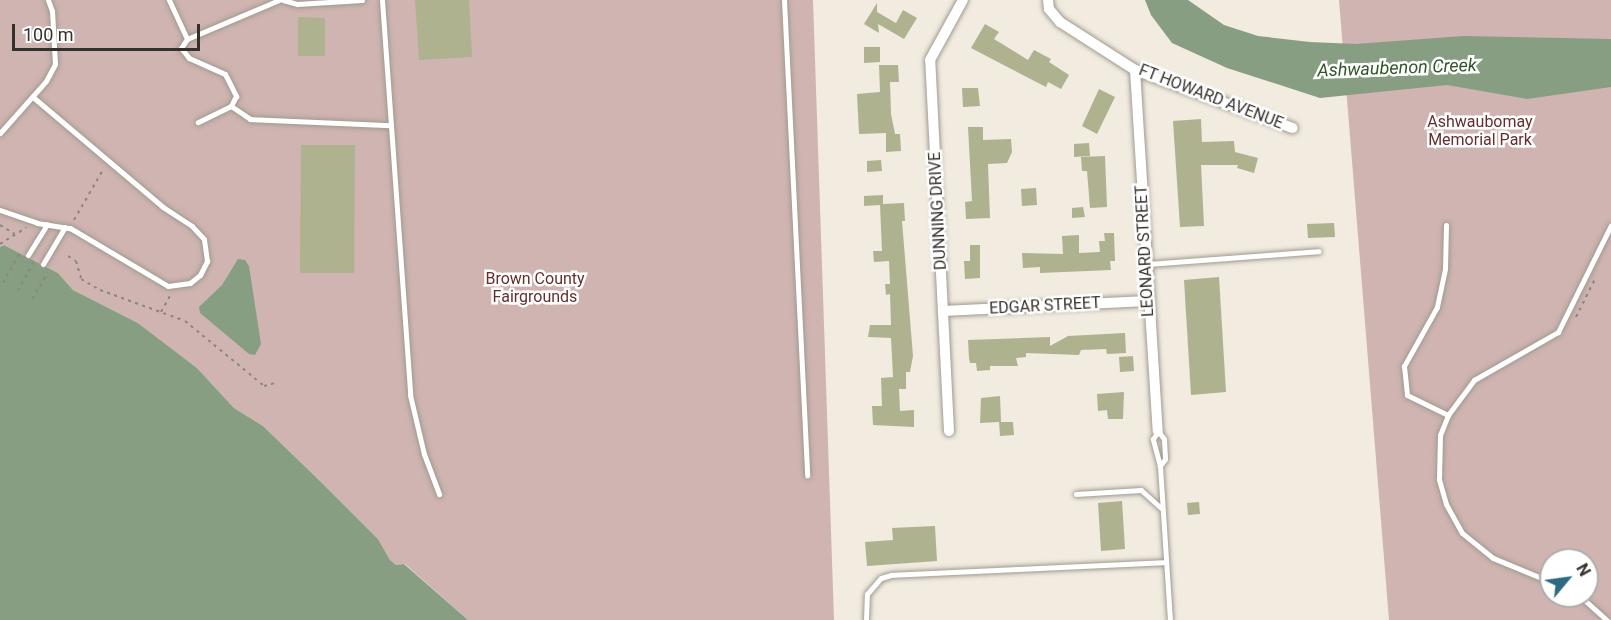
<!DOCTYPE html>
<style>
body{margin:0}
#map{position:relative;width:1611px;height:620px;overflow:hidden;background:#f1ebe0;font-family:Roboto,sans-serif}
div>[style]{position:absolute}
[style*='--x']{left:calc(var(--x)*1px);top:calc(var(--y)*1px);width:calc(var(--w)*1px);rotate:calc(var(--a)*1deg)}
.green>*{inset:0;background:#cfb4b1}
.water>*{inset:0;background:#879e82}
.building>*{inset:0;background:#afb28e}
.path>*{height:2px;margin-top:-1px;transform-origin:0;background:repeating-linear-gradient(90deg,#8a867f 0 3px,transparent 0 7.5px)}
.roads{filter:drop-shadow(0 0 2px #a09a90) drop-shadow(0 0 2px #a09a90)}
.lane>*{height:5px;margin:-2.5px;padding:0 2.5px;transform-origin:2.5px;border-radius:2.5px;background:#fff}
.street>*{height:10px;margin:-5px;padding:0 5px;transform-origin:5px;border-radius:5px;background:#fff}
span{translate:-50% -50%;white-space:nowrap;text-align:center;line-height:1.15;-webkit-text-stroke:5px #fff;paint-order:stroke}
.street-label{font-size:16px;color:#34312d}
.park-label{font-size:16px;color:#642e2b}
.water-label{font-size:18px;color:#33552b;font-style:italic}
.north{position:absolute;left:1539px;top:548px;width:60px;height:60px;box-sizing:border-box;background:#fff;border:2px solid #aeadab;border-radius:50%;rotate:61deg;font-size:16px;font-weight:700;line-height:24px;text-align:center;color:#34312d}
.north::after{content:'';display:block;margin:auto;width:21px;height:27px;background:#2e6b82;clip-path:polygon(50% 0,100% 100%,50% 72%,0 100%)}
.scale{position:absolute;left:12px;top:24px;width:188px;height:27px;box-sizing:border-box;border:3px solid #34312d;border-top:0;padding-left:8px;font-size:18px;line-height:21px;white-space:nowrap;color:#34312d;-webkit-text-stroke:4px #fff;paint-order:stroke}
</style>
<div id="map">
<div class="green">
<div style="clip-path:polygon(0 0,813px 0,834px 620px,468px 620px,405px 564px,396px 565px,390px 560px,378px 539px,321px 482px,263px 426px,234px 408px,197px 368px,138px 323px,73px 290px,58px 273px,4px 245px,0 247px)"></div>
<div style="clip-path:polygon(evenodd,1339px 0,1611px 0,1611px 620px,1389px 620px,1339px 0,1551px 560px,1587px 560px,1587px 596px,1551px 596px,1551px 560px)"></div>
</div>
<div class="water">
<div style="clip-path:polygon(1145px 0,1188px 0,1224px 25px,1258px 36px,1310px 42px,1356px 44px,1463px 36px,1611px 39px,1611px 87px,1527px 99px,1447px 85px,1320px 98px,1227px 68px,1172px 43px,1151px 15px)"></div>
<div style="clip-path:polygon(4px 245px,58px 273px,73px 290px,138px 323px,197px 368px,234px 408px,263px 426px,321px 482px,378px 539px,390px 560px,396px 565px,404px 564px,468px 620px,0 620px,0 247px)"></div>
<div style="clip-path:polygon(238px 259px,245px 260px,249px 266px,261px 344px,255px 355px,249px 354px,200px 313px,199px 307px,222px 285px)"></div>
</div>
<div class="building">
<div style="clip-path:polygon(415px 0,469px 0,472px 57px,419px 60px)"></div>
<div style="clip-path:polygon(877px 3px,877px 12px,896px 23px,903px 10px,917px 18px,904px 39px,878px 24px,879px 33px,864px 24px)"></div>
<div style="clip-path:polygon(298px 17px,325px 18px,325px 56px,298px 56px)"></div>
<div style="clip-path:polygon(985px 24px,999px 32px,994px 39px,1028px 60px,1034px 50px,1051px 59px,1049px 62px,1069px 75px,1061px 89px,1048px 82px,1046px 87px,971px 48px)"></div>
<div style="clip-path:polygon(864px 47px,880px 47px,880px 62px,864px 63px)"></div>
<div style="clip-path:polygon(879px 65px,898px 65px,899px 82px,890px 82px,891px 114px,895px 134px,900px 134px,901px 151px,886px 152px,886px 133px,859px 134px,857px 94px,880px 92px)"></div>
<div style="clip-path:polygon(962px 88px,978px 88px,980px 106px,963px 107px)"></div>
<div style="clip-path:polygon(1099px 89px,1115px 97px,1097px 134px,1082px 126px)"></div>
<div style="clip-path:polygon(1201px 119px,1202px 142px,1234px 141px,1235px 152px,1258px 158px,1254px 173px,1237px 168px,1238px 165px,1201px 165px,1204px 226px,1180px 227px,1173px 121px)"></div>
<div style="clip-path:polygon(968px 127px,983px 127px,983px 140px,1011px 139px,1012px 152px,1007px 163px,988px 164px,990px 218px,966px 219px,965px 202px,972px 201px)"></div>
<div style="clip-path:polygon(1089px 143px,1090px 156px,1074px 157px,1074px 144px)"></div>
<div style="clip-path:polygon(301px 145px,355px 145px,354px 273px,300px 273px)"></div>
<div style="clip-path:polygon(1105px 156px,1107px 207px,1090px 208px,1087px 171px,1082px 171px,1081px 157px)"></div>
<div style="clip-path:polygon(881px 160px,882px 171px,867px 172px,867px 161px)"></div>
<div style="clip-path:polygon(1036px 188px,1037px 205px,1022px 206px,1021px 189px)"></div>
<div style="clip-path:polygon(883px 195px,883px 204px,904px 203px,905px 221px,902px 221px,913px 356px,910px 372px,906px 372px,906px 389px,899px 389px,900px 411px,914px 410px,914px 427px,873px 425px,872px 406px,882px 406px,881px 378px,893px 377px,891px 338px,868px 337px,870px 325px,891px 325px,890px 294px,886px 295px,885px 284px,890px 284px,889px 261px,874px 262px,873px 251px,882px 251px,880px 205px,864px 206px,864px 196px)"></div>
<div style="clip-path:polygon(1083px 207px,1085px 217px,1072px 218px,1072px 208px)"></div>
<div style="clip-path:polygon(1334px 223px,1335px 237px,1308px 238px,1307px 224px)"></div>
<div style="clip-path:polygon(1104px 233px,1114px 233px,1115px 261px,1110px 261px,1111px 270px,1040px 273px,1040px 267px,1023px 268px,1022px 253px,1063px 254px,1062px 236px,1079px 235px,1079px 253px,1100px 252px,1099px 241px,1105px 241px)"></div>
<div style="clip-path:polygon(970px 245px,980px 245px,980px 278px,965px 279px,964px 261px,970px 261px)"></div>
<div style="clip-path:polygon(1219px 277px,1226px 392px,1191px 395px,1184px 280px)"></div>
<div style="clip-path:polygon(1125px 333px,1126px 353px,1107px 354px,1106px 349px,1081px 350px,1079px 355px,1026px 353px,1026px 357px,1016px 358px,1018px 366px,990px 366px,990px 370px,977px 371px,976px 363px,970px 363px,969px 358px,968px 340px,1050px 337px,1050px 346px,1068px 336px)"></div>
<div style="clip-path:polygon(1133px 356px,1134px 371px,1120px 372px,1119px 357px)"></div>
<div style="clip-path:polygon(1124px 392px,1123px 419px,1108px 419px,1107px 410px,1098px 411px,1097px 394px)"></div>
<div style="clip-path:polygon(1000px 396px,1001px 422px,1013px 422px,1014px 435px,1000px 436px,999px 422px,980px 423px,981px 398px)"></div>
<div style="clip-path:polygon(1122px 501px,1125px 549px,1101px 551px,1098px 503px)"></div>
<div style="clip-path:polygon(1199px 502px,1200px 514px,1188px 515px,1187px 503px)"></div>
<div style="clip-path:polygon(935px 526px,937px 561px,867px 566px,865px 542px,893px 540px,892px 528px)"></div>
</div>
<div class="path">
<div style="--x:74;--y:220;--w:60;--a:-60"></div>
<div style="--x:0;--y:225;--w:17;--a:31"></div>
<div style="--x:0;--y:244;--w:31;--a:-32"></div>
<div style="--x:68;--y:256;--w:9;--a:32"></div>
<div style="--x:76;--y:261;--w:19;--a:74"></div>
<div style="--x:81;--y:279;--w:22;--a:30"></div>
<div style="--x:100;--y:290;--w:90;--a:20"></div>
<div style="--x:185;--y:321;--w:102;--a:39.4"></div>
<div style="--x:264;--y:386;--w:11;--a:-15"></div>
<div style="--x:3;--y:283;--w:33;--a:-61"></div>
<div style="--x:18;--y:291;--w:32;--a:-62"></div>
<div style="--x:32;--y:299;--w:31;--a:-59"></div>
<div style="--x:161;--y:312;--w:21;--a:-61"></div>
<div style="--x:1576;--y:317;--w:42;--a:-63.4"></div>
</div>
<div class="roads">
<div class="lane">
<div style="--x:169;--y:0;--w:43;--a:65.2"></div>
<div style="--x:187;--y:39;--w:11;--a:124"></div>
<div style="--x:181;--y:48;--w:13;--a:51"></div>
<div style="--x:189;--y:58;--w:39;--a:24"></div>
<div style="--x:225;--y:74;--w:25;--a:63"></div>
<div style="--x:236;--y:96;--w:11;--a:117"></div>
<div style="--x:231;--y:106;--w:37;--a:154"></div>
<div style="--x:283;--y:0;--w:15;--a:16"></div>
<div style="--x:297;--y:4;--w:65;--a:-3.5"></div>
<div style="--x:382;--y:0;--w:396;--a:85.9"></div>
<div style="--x:410;--y:395;--w:61;--a:76.7"></div>
<div style="--x:424;--y:454;--w:43;--a:69.4"></div>
<div style="--x:784;--y:0;--w:476;--a:87.2"></div>
<div style="--x:187;--y:39;--w:100;--a:-23"></div>
<div style="--x:231;--y:106;--w:23;--a:34"></div>
<div style="--x:250;--y:119;--w:138;--a:2.5"></div>
<div style="--x:0;--y:133;--w:69;--a:-48.5"></div>
<div style="--x:46;--y:81;--w:19;--a:-62"></div>
<div style="--x:55;--y:64;--w:53;--a:-93.2"></div>
<div style="--x:52;--y:11;--w:12;--a:-110"></div>
<div style="--x:0;--y:210;--w:39;--a:19"></div>
<div style="--x:37;--y:223;--w:33;--a:9"></div>
<div style="--x:70;--y:228;--w:114;--a:30.6"></div>
<div style="--x:168;--y:286;--w:22;--a:-8"></div>
<div style="--x:190;--y:283;--w:13;--a:-39"></div>
<div style="--x:200;--y:275;--w:16;--a:-63"></div>
<div style="--x:207;--y:261;--w:22;--a:-98"></div>
<div style="--x:204;--y:239;--w:18;--a:-133"></div>
<div style="--x:192;--y:226;--w:35;--a:-147"></div>
<div style="--x:163;--y:207;--w:170;--a:-139.8"></div>
<div style="--x:1446;--y:225;--w:44;--a:91.3"></div>
<div style="--x:1445;--y:269;--w:39;--a:102"></div>
<div style="--x:1437;--y:307;--w:68;--a:119.2"></div>
<div style="--x:1404;--y:366;--w:29;--a:84"></div>
<div style="--x:1407;--y:395;--w:46;--a:26"></div>
<div style="--x:28;--y:255;--w:36;--a:-58"></div>
<div style="--x:43;--y:264;--w:43;--a:-59.3"></div>
<div style="--x:1147;--y:264;--w:172;--a:-4.3"></div>
<div style="--x:1158;--y:431;--w:10;--a:53"></div>
<div style="--x:1164;--y:439;--w:20;--a:87"></div>
<div style="--x:1165;--y:459;--w:9;--a:126"></div>
<div style="--x:1160;--y:466;--w:28;--a:-105"></div>
<div style="--x:1153;--y:439;--w:9;--a:-58"></div>
<div style="--x:1160;--y:466;--w:154;--a:86.3"></div>
<div style="--x:1076;--y:494;--w:65;--a:-3.5"></div>
<div style="--x:1141;--y:490;--w:28;--a:42"></div>
<div style="--x:1551;--y:582;--w:63;--a:-157.5"></div>
<div style="--x:1493;--y:558;--w:40;--a:-141"></div>
<div style="--x:1462;--y:533;--w:33;--a:-119"></div>
<div style="--x:1446;--y:504;--w:26;--a:-106"></div>
<div style="--x:1439;--y:479;--w:44;--a:-88.7"></div>
<div style="--x:1440;--y:435;--w:22;--a:-68"></div>
<div style="--x:1448;--y:415;--w:44;--a:-53.4"></div>
<div style="--x:1474;--y:380;--w:97;--a:-29.7"></div>
<div style="--x:1558;--y:332;--w:119;--a:-63.6"></div>
<div style="--x:1580;--y:596;--w:36;--a:42"></div>
<div style="--x:866;--y:620;--w:26;--a:-88"></div>
<div style="--x:867;--y:594;--w:21;--a:-49"></div>
<div style="--x:881;--y:578;--w:10;--a:-17"></div>
<div style="--x:891;--y:575;--w:275;--a:-2.7"></div>
</div>
<div class="street">
<div style="--x:1048;--y:0;--w:9;--a:84"></div>
<div style="--x:1049;--y:9;--w:17;--a:50"></div>
<div style="--x:1060;--y:22;--w:89;--a:32.6"></div>
<div style="--x:1135;--y:70;--w:168;--a:20.2"></div>
<div style="--x:1135;--y:70;--w:362;--a:86.4"></div>
<div style="--x:943;--y:311;--w:204;--a:-2.8"></div>
<div style="--x:949;--y:431;--w:371;--a:-92.9"></div>
<div style="--x:930;--y:60;--w:68;--a:-61.2"></div>
</div>
</div>
<div class="street-label">
<span style="left:1211px;top:97px;rotate:21deg">FT HOWARD AVENUE</span>
<span style="left:938px;top:211px;rotate:-93deg">DUNNING DRIVE</span>
<span style="left:1145px;top:251px;rotate:-93deg">LEONARD STREET</span>
<span style="left:1045px;top:306px;rotate:-3deg">EDGAR STREET</span>
</div>
<div class="park-label">
<span style="left:1480px;top:131px">Ashwaubomay<br>Memorial Park</span>
<span style="left:535px;top:288px">Brown County<br>Fairgrounds</span>
</div>
<div class="water-label">
<span style="left:1397px;top:68px;rotate:-2deg">Ashwaubenon Creek</span>
</div>
<div class="north">N</div>
<div class="scale">100 m</div>
</div>
